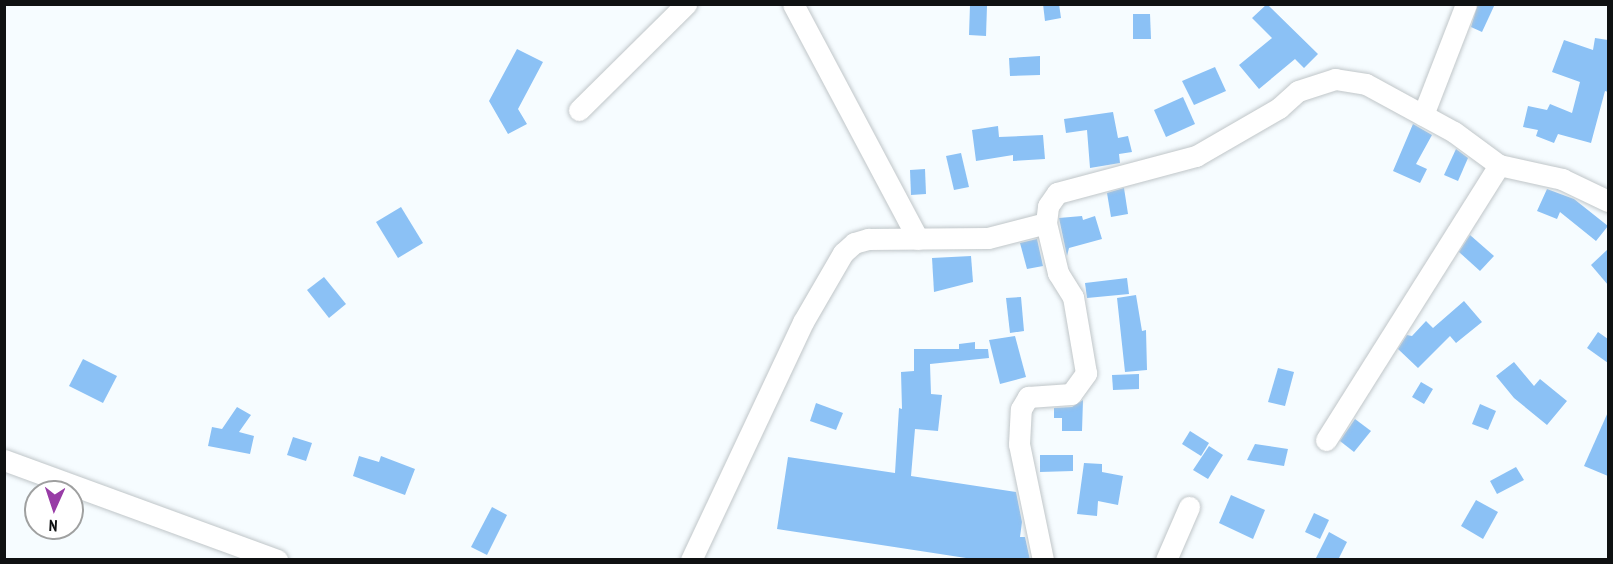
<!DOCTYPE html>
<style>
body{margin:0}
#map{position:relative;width:1613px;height:564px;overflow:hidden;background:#f6fcff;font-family:"PT Sans Narrow",sans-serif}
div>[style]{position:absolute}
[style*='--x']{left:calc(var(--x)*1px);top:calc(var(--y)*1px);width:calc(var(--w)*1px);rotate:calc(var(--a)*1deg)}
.building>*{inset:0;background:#8bc1f5}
.roads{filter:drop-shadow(0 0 2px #c0c6c9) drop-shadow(0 0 2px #c0c6c9)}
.minor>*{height:21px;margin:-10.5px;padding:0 10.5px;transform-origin:10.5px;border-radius:10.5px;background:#fff}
span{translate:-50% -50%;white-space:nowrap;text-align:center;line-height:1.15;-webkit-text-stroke:6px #fff;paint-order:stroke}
.frame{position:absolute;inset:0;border:6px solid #0f1112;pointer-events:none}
.north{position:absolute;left:24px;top:480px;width:60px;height:60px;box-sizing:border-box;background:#fff;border:2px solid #9fa0a0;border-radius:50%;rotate:183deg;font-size:16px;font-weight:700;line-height:24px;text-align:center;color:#0f1112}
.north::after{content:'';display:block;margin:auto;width:21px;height:27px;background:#983ca6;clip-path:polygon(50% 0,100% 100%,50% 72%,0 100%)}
</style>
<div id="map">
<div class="building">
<div style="clip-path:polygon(1043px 4px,1059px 4px,1061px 18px,1045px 21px)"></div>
<div style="clip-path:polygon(1267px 4px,1318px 54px,1304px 68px,1295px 59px,1259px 89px,1239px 65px,1272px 38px,1252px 18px)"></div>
<div style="clip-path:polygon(1478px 4px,1495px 4px,1482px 32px,1471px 27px)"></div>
<div style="clip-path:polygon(970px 5px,987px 6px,986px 36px,969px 35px)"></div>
<div style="clip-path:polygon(1133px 14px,1150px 14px,1151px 39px,1133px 39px)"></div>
<div style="clip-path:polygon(1595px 38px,1608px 40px,1608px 92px,1605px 91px,1591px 143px,1558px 134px,1554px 143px,1536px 136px,1538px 130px,1523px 127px,1528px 106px,1547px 110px,1550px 104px,1572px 113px,1580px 82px,1552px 72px,1564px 40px,1593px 50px)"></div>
<div style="clip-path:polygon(517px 49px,543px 62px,518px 109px,527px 124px,508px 134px,489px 101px)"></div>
<div style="clip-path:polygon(1040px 56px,1040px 75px,1010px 76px,1009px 58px)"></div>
<div style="clip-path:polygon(1215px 67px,1226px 91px,1194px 105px,1182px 81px)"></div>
<div style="clip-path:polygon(1183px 97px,1195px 124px,1166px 137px,1154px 110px)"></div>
<div style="clip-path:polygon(1113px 112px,1118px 138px,1128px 136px,1132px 152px,1119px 154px,1120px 163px,1090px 168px,1087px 130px,1066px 133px,1064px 119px)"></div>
<div style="clip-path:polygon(1413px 124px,1432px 135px,1416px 164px,1427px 169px,1420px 183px,1393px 171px)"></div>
<div style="clip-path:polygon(998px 126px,999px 137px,1043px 135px,1045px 159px,1013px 161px,1013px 155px,976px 161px,972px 130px)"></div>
<div style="clip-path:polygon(1456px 149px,1468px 158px,1458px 181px,1444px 175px)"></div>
<div style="clip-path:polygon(961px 153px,969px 187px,954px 190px,946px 156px)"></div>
<div style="clip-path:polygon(925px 169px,926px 194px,911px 195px,910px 170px)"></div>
<div style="clip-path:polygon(1124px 188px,1128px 214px,1111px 217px,1107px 193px)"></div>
<div style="clip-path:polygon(1547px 189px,1574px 199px,1608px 226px,1596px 241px,1560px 212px,1557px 219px,1537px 211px)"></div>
<div style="clip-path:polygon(401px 207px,423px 243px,398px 258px,376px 222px)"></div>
<div style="clip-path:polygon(1082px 216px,1083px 220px,1095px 216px,1102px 239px,1069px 248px,1067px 256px,1059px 218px)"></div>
<div style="clip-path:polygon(1470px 235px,1494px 256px,1480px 271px,1459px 252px)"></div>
<div style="clip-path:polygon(1037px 239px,1043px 266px,1027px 269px,1020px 243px)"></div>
<div style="clip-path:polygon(1608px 249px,1608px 285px,1591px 265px)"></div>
<div style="clip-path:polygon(971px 256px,973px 282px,934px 292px,932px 258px)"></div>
<div style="clip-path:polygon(324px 277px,346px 304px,329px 318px,307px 290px)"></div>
<div style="clip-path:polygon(1127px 278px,1129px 294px,1087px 298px,1085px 283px)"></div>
<div style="clip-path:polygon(1136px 295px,1142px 331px,1146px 330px,1147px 370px,1125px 372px,1117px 298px)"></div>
<div style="clip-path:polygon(1021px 297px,1024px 331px,1010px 333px,1006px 298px)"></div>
<div style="clip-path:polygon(1464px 301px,1482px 322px,1456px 343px,1450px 336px,1418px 368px,1398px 349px,1407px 335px,1412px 336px,1426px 321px,1433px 328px)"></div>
<div style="clip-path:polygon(1598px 332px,1608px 339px,1608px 363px,1587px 348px)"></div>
<div style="clip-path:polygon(1015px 336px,1026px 377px,1000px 384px,989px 340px)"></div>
<div style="clip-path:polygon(975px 342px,975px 349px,988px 349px,989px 358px,930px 364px,931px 394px,942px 395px,938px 431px,915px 429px,911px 476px,1016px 492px,1022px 522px,1020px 537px,1025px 537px,1030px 560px,979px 560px,777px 529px,788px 457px,895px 473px,899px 408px,902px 409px,901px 372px,914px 371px,914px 349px,959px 349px,959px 344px)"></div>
<div style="clip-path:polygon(83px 359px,117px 376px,103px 403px,69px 386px)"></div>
<div style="clip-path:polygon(1514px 362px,1534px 386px,1540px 379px,1567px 401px,1547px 425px,1514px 398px,1496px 376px)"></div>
<div style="clip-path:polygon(1278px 368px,1294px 372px,1285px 406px,1268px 402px)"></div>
<div style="clip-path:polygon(1139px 374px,1139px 389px,1113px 390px,1112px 375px)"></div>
<div style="clip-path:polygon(1421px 382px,1433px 389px,1424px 404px,1412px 397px)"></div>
<div style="clip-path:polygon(1083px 400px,1082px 431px,1062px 431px,1062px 418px,1054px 418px,1054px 408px,1072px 407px)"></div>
<div style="clip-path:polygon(816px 403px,843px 413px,836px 430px,810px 421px)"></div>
<div style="clip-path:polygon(1480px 404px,1496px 411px,1488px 430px,1472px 424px)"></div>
<div style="clip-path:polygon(237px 407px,251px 415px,239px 432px,254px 436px,250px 454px,208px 446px,212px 427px,222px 429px)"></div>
<div style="clip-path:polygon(1608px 412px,1608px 476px,1584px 466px)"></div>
<div style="clip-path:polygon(1355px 419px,1371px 431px,1354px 452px,1340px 441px)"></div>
<div style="clip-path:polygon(1190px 431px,1209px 443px,1201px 456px,1182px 444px)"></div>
<div style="clip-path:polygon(293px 437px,312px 443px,306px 461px,287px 455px)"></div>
<div style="clip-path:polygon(1255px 444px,1288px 449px,1284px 466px,1247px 460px)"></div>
<div style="clip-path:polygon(1209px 446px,1223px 455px,1208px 479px,1193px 470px)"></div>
<div style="clip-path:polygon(1040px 455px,1073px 455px,1073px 471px,1040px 472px)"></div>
<div style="clip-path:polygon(359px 456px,379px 462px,381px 456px,415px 469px,405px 495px,353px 476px)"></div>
<div style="clip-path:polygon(1084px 463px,1102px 464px,1102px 472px,1123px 476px,1118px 505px,1098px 501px,1097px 516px,1077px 514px)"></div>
<div style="clip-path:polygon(1516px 467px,1524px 480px,1497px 494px,1490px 481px)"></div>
<div style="clip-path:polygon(1231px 495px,1265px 510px,1253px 539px,1219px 523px)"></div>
<div style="clip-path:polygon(1476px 500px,1498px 512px,1483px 539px,1461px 526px)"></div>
<div style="clip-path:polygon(492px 507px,507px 515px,487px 555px,471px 547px)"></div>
<div style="clip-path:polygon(1314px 513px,1329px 520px,1320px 539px,1305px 532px)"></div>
<div style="clip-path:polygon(1329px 532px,1347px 542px,1338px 560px,1315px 560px)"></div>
</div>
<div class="roads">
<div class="minor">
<div style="--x:793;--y:4;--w:266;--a:62"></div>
<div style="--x:579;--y:110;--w:151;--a:-44.7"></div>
<div style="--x:1423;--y:115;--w:119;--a:-68.8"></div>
<div style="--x:1326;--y:440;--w:325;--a:-57.8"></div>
<div style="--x:4;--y:460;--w:291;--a:20.1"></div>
<div style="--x:691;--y:560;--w:263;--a:-64.8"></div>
<div style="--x:803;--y:322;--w:80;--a:-59.9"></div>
<div style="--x:843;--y:253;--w:15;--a:-42"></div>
<div style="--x:854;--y:243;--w:15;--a:-16"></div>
<div style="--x:868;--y:239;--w:120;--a:-0.5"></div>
<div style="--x:988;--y:238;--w:60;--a:-14.5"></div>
<div style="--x:1046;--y:223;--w:17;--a:-83"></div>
<div style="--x:1048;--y:206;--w:16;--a:-55"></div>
<div style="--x:1057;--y:193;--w:144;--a:-14.9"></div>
<div style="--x:1196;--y:156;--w:96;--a:-30"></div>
<div style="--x:1279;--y:108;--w:25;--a:-42"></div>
<div style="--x:1298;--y:91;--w:39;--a:-18"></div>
<div style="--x:1335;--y:79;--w:31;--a:9"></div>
<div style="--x:1366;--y:84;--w:100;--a:28.6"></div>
<div style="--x:1454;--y:132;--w:56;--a:36.3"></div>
<div style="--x:1499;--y:165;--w:65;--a:12.5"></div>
<div style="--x:1562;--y:179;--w:51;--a:25.6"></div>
<div style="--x:1043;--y:560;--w:118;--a:-101.7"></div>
<div style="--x:1019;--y:444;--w:35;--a:-87"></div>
<div style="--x:1021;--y:409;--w:14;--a:-60"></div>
<div style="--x:1028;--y:397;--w:43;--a:-4"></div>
<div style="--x:1071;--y:394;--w:26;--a:-54"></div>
<div style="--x:1086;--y:373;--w:77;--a:-99.7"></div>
<div style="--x:1073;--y:297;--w:28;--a:-122"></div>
<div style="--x:1058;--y:273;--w:51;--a:-103.5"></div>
<div style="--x:1166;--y:560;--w:58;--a:-66.5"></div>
</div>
</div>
<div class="frame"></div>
<div class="north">N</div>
</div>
